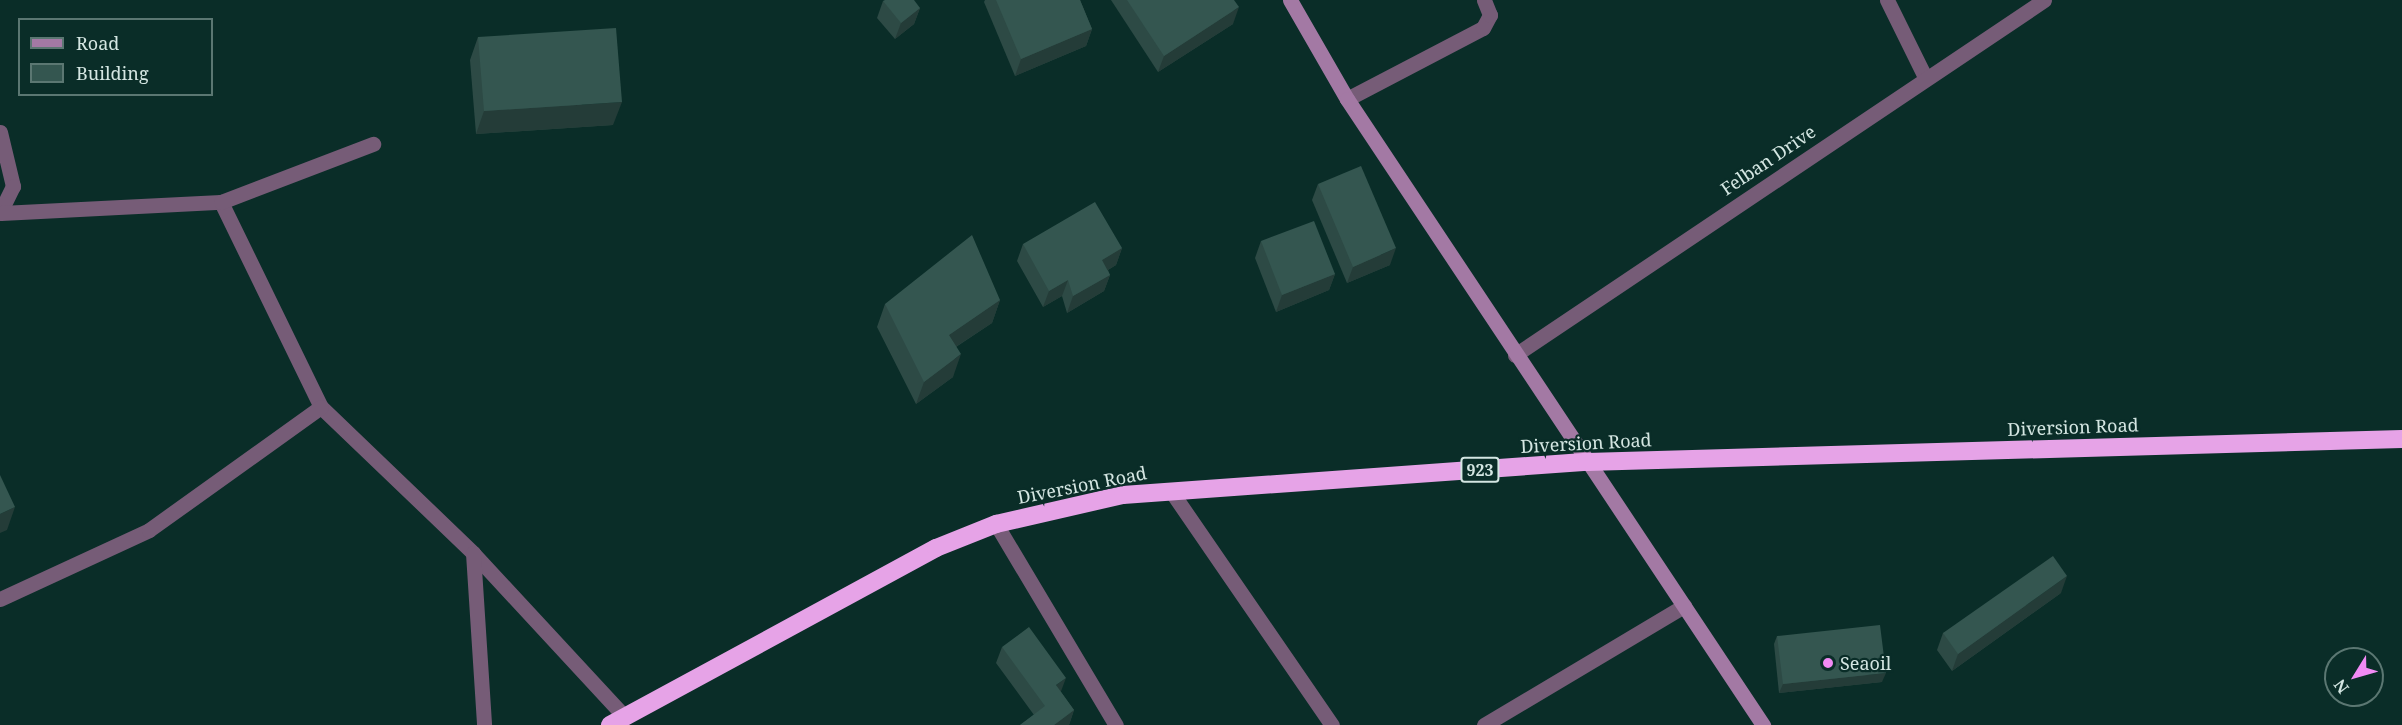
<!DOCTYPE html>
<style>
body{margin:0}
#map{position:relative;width:2402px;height:725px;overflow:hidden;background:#0a2d28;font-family:"Noto Serif",serif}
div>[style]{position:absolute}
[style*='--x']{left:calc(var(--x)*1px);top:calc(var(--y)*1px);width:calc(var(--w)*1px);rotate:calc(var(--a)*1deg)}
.street>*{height:15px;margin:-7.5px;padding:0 7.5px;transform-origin:7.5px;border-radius:7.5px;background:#765c77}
.secondary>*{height:15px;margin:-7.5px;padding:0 7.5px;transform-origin:7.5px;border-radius:7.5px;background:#a379a4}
.highway>*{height:18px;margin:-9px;padding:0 9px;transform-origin:9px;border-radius:9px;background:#e6a3e7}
.wall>*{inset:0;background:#2d4a45}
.shaded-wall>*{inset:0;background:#243c38}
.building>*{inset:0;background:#345650}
.dots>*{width:16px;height:16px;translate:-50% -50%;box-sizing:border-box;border:3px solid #0a2d28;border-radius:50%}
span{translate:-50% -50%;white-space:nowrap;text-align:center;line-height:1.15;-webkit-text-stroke:4.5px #0a2d28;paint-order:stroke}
.shield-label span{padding:2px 4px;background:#0a2d28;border:2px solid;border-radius:4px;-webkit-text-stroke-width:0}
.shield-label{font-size:16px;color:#d4e6e2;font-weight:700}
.street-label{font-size:18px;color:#d4e6e2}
.poi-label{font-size:18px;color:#d4e6e2}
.left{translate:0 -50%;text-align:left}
.legend{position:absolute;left:18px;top:18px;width:195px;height:78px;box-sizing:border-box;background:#0a2d28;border:2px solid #5b7772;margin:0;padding:8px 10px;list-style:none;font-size:18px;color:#d4e6e2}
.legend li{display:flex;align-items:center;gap:12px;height:30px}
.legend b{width:30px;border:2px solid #5b7772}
.north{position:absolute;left:2324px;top:647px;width:60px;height:60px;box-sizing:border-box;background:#0a2d28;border:2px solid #5b7772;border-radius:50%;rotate:233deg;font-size:16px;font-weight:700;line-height:24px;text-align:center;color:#d4e6e2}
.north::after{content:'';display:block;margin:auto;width:21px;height:27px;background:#f18af4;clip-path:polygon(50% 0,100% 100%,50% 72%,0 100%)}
</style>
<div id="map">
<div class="street">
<div style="--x:1887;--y:0;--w:86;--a:63.7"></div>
<div style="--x:1347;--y:99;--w:153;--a:-27.6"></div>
<div style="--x:1483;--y:28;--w:15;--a:-62"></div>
<div style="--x:1490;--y:15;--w:16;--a:-112"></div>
<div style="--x:0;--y:132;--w:56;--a:76.5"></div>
<div style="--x:13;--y:186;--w:30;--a:116"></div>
<div style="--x:221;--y:202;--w:228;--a:64"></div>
<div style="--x:321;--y:407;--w:211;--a:43.8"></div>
<div style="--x:473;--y:553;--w:224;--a:47.2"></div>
<div style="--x:1;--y:213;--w:220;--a:-2.9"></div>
<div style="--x:221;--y:202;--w:163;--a:-20.9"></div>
<div style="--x:1515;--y:355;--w:637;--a:-33.86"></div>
<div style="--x:1171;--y:491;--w:284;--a:55.5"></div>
<div style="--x:996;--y:524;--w:234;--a:59.2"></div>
<div style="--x:473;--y:553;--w:172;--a:86.3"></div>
<div style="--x:0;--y:599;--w:164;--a:-24.8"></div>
<div style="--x:149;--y:530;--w:211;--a:-35.6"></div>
<div style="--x:1484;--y:725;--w:233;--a:-30.8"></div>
</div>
<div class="secondary">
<div style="--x:1290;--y:0;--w:114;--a:60.1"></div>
<div style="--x:1347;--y:99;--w:752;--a:56.39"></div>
</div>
<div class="highway">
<div style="--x:610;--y:725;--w:371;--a:-28.5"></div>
<div style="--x:936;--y:548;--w:65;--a:-21.8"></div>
<div style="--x:996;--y:524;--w:130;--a:-12.9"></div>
<div style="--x:1123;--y:495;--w:465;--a:-4.1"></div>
<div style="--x:1587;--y:462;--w:815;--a:-1.62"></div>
</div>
<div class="wall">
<div style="clip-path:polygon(985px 0,1080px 0,1092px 29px,1086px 46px,1015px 76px,984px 2px)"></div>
<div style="clip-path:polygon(1111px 0,1234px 0,1233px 24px,1158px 72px)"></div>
<div style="clip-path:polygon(883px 1px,920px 8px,914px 24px,895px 39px,877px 18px)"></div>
<div style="clip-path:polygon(478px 37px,613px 125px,476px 134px,470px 60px)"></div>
<div style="clip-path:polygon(1318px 184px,1390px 265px,1347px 283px,1312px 200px)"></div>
<div style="clip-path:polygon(1261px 241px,1335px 274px,1329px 290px,1276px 312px,1255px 258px)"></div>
<div style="clip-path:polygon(1023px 244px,1122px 248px,1116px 265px,1108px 270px,1110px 275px,1104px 291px,1067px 313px,1062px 296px,1043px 307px,1017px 261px)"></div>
<div style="clip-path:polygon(1000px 300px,992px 323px,956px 347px,953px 377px,916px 404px,877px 327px,885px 304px)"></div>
<div style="clip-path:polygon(2061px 593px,1952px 671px,1937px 650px,1943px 633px)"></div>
<div style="clip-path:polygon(1777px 636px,1882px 682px,1779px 693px,1774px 644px)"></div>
<div style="clip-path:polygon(1002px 647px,1061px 692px,1074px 710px,1069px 725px,1020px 725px,1034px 715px,996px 663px)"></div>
</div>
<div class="shaded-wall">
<div style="clip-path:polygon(1239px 7px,1233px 24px,1158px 72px,1164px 56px)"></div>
<div style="clip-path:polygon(920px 8px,914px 24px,895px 39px,901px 23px)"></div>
<div style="clip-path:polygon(1092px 29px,1086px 46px,1015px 76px,1021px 59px)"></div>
<div style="clip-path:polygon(622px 102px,613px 125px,476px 134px,484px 111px)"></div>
<div style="clip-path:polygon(1122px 248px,1116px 265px,1096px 277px,1102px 260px)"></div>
<div style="clip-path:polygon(1396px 248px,1390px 265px,1347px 283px,1353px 267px)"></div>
<div style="clip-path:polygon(1335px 274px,1329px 290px,1276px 312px,1282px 295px)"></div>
<div style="clip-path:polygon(1110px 275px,1104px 291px,1067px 313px,1073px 296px)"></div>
<div style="clip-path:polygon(1068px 280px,1062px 296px,1043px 307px,1049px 291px)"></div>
<div style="clip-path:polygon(1000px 300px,992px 323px,940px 357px,949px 335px)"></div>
<div style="clip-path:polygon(961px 354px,953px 377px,916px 404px,924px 382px)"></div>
<div style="clip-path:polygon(15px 507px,7px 530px,0 533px,0 514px)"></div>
<div style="clip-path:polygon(2067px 576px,2061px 593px,1952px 671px,1958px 654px)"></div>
<div style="clip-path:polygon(1886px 673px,1882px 682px,1779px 693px,1783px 684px)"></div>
<div style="clip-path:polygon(1066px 678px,1060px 694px,1056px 685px)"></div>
<div style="clip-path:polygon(1074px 710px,1069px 725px,1054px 725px)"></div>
</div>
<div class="building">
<div style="clip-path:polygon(885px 0,914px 0,920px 8px,901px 23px,883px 1px)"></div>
<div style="clip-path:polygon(996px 0,1080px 0,1092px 29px,1021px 59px)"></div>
<div style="clip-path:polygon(1127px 0,1234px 0,1239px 7px,1164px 56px)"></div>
<div style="clip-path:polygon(616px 28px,622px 102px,484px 111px,478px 37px)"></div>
<div style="clip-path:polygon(1361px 166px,1396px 248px,1353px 267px,1318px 184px)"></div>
<div style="clip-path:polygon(1095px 202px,1122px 248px,1102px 260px,1110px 275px,1073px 296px,1068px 280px,1049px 291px,1023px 244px)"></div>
<div style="clip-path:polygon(1314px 221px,1335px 274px,1282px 295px,1261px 241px)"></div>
<div style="clip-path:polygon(972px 235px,1000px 300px,949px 335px,961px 354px,924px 382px,885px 304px)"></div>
<div style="clip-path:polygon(0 475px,15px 507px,0 514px)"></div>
<div style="clip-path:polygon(2053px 556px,2067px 576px,1958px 654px,1943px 633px)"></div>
<div style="clip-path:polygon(1880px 625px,1886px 673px,1783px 684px,1777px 636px)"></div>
<div style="clip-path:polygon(1029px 627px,1066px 678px,1056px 685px,1074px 710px,1054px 725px,1020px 725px,1045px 706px,1002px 647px)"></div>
</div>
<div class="dots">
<div style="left:1828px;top:663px;background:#f18af4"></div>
</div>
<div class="shield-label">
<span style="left:1480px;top:470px">923</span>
</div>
<div class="street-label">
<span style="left:1768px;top:160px;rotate:-34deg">Felban Drive</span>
<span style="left:2073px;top:427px;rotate:-2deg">Diversion Road</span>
<span style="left:1586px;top:443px;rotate:-3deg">Diversion Road</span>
<span style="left:1082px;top:485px;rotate:-11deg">Diversion Road</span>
</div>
<div class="poi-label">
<span class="left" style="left:1840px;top:663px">Seaoil</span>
</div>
<ul class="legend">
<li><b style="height:8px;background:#a379a4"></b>Road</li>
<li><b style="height:16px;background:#345650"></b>Building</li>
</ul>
<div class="north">N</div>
</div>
